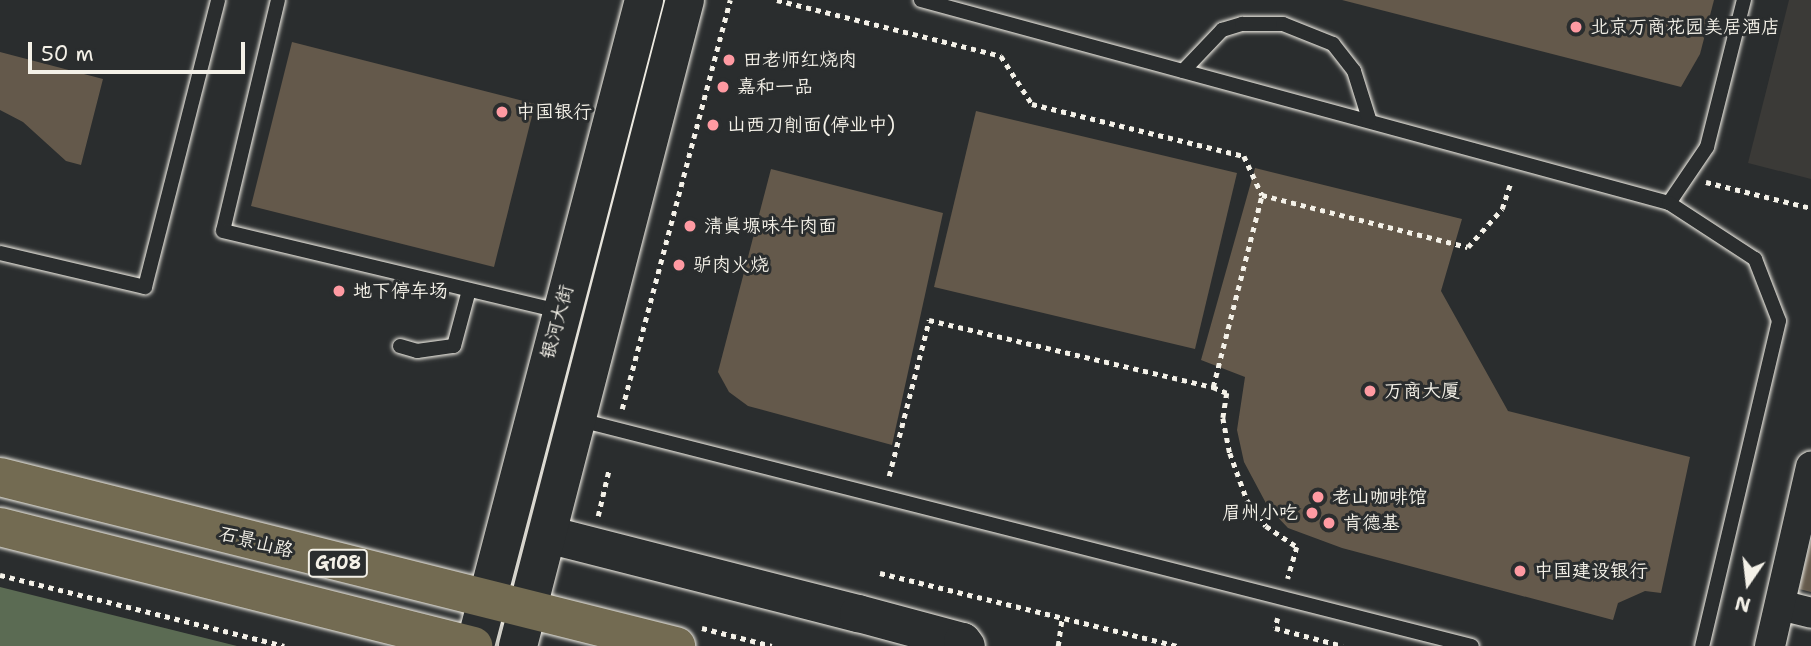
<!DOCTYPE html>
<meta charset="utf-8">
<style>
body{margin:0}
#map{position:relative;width:1811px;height:646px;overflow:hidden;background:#2a2d2e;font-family:"Shantell Sans","LXGW WenKai TC",sans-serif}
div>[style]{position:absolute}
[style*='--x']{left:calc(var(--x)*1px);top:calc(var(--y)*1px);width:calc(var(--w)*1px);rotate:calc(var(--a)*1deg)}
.built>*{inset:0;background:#3b3a37}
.green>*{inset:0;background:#5b6b53}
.building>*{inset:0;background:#64594b}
.path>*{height:4.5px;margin-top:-2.25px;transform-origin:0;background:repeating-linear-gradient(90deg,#f4f1e8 0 5px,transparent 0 10px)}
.roads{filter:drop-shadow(0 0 2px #f4f1e8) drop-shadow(0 0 2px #f4f1e8)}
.service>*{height:14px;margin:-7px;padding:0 7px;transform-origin:7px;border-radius:7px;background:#2a2d2e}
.minor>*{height:30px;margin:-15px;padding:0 15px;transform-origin:15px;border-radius:15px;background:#2a2d2e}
.tertiary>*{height:37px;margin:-18.5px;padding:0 18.5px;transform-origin:18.5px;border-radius:18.5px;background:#2a2d2e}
.secondary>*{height:38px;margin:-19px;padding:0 19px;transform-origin:19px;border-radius:19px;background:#2a2d2e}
.trunk>*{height:38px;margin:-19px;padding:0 19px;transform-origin:19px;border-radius:19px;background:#736b52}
.dots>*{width:19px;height:19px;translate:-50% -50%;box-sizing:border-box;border:4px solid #2a2d2e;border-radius:50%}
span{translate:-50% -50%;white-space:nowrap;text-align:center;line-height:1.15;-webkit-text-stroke:6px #2a2d2e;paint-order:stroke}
.shield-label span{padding:2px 5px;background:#2a2d2e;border:2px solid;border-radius:5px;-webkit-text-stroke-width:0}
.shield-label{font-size:18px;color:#f4f1e8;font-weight:700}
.poi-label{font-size:19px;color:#f4f1e8}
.left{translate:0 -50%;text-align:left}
.right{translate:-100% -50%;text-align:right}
.street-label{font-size:19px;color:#f4f1e8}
.north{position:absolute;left:1713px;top:548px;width:70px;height:70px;-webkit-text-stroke:5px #2a2d2e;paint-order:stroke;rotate:194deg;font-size:19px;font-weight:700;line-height:28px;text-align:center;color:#f4f1e8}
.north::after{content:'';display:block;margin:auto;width:24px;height:32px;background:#f4f1e8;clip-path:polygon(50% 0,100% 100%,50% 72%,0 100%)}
.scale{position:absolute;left:28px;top:42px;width:217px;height:32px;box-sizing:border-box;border:4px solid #f4f1e8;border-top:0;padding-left:9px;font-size:21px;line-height:24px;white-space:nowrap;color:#f4f1e8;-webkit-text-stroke:5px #2a2d2e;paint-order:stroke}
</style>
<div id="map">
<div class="built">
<div style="clip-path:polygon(1789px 0,1811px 0,1811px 179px,1748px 163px)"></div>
</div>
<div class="green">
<div style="clip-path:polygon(0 587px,237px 646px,0 646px)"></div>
</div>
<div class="building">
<div style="clip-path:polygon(1342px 0,1714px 0,1700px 54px,1681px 87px)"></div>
<div style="clip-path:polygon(292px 42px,535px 104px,494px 267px,251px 206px)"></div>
<div style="clip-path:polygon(0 52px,103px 79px,81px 165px,66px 161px,23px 122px,0 110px)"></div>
<div style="clip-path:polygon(976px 111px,1237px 173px,1195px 349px,934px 287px)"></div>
<div style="clip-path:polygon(1255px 168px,1462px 219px,1441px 291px,1508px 411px,1690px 457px,1661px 593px,1645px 591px,1618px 603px,1613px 620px,1342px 548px,1288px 528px,1268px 507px,1244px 462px,1237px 430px,1245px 377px,1201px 360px)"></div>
<div style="clip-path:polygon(771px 169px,943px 213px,892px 445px,748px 406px,729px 392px,718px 372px)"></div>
<div style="clip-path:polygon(1811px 540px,1811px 592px,1799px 589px)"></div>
</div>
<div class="path">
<div style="--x:777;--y:0;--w:231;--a:14"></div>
<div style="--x:1001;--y:56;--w:57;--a:57.1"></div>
<div style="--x:1032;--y:104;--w:218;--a:13.8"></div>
<div style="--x:1244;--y:156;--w:43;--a:65.2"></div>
<div style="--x:1262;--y:195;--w:212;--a:14.2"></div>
<div style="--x:1468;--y:247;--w:51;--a:-48.2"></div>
<div style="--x:1502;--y:209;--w:28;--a:-72"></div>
<div style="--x:1706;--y:182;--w:108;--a:13.9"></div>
<div style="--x:1213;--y:387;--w:198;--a:-75.7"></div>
<div style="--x:622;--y:409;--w:423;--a:-75.2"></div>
<div style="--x:889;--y:476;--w:161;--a:-75.6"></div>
<div style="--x:929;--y:320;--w:292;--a:13.3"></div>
<div style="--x:1213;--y:387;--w:15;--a:23"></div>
<div style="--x:1227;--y:393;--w:25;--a:99"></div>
<div style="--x:1223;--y:418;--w:36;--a:79"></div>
<div style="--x:1230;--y:453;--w:50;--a:70.1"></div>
<div style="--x:1247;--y:500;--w:32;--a:54"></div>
<div style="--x:1266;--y:526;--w:37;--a:34"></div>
<div style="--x:1297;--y:547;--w:33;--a:106"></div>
<div style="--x:598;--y:516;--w:48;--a:-76.8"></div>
<div style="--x:880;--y:573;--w:307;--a:13.8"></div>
<div style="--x:0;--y:575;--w:293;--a:14"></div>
<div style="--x:1278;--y:618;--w:10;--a:107"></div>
<div style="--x:1275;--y:628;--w:70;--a:14.8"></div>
<div style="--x:702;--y:628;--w:72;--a:14.4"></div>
<div style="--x:1058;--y:646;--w:28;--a:-82"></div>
</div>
<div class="roads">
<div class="service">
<div style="--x:278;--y:0;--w:237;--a:103.4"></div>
<div style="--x:223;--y:231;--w:346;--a:13.4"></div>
<div style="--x:921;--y:0;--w:775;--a:15.18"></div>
<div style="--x:1669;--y:203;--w:68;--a:-55.8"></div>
<div style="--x:1707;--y:147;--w:152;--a:-75.9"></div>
<div style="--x:1183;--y:71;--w:57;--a:-46.4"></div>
<div style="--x:1222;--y:30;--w:21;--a:-17"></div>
<div style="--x:1242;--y:24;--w:41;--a:0"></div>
<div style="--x:1283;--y:24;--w:54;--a:21.8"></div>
<div style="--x:1333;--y:44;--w:34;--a:52"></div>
<div style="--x:1354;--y:71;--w:50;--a:72.6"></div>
<div style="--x:1669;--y:203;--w:103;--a:33.1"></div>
<div style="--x:1755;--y:259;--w:66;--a:68.8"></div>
<div style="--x:1779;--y:321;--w:334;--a:103.3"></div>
<div style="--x:0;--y:253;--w:149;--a:13.2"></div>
<div style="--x:145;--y:287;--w:296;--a:-75.7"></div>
<div style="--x:400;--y:346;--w:18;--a:16"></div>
<div style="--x:417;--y:351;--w:37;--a:-8"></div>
<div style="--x:454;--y:346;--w:58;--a:-75"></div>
<div style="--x:576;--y:419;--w:924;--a:14.22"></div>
</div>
<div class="minor">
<div style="--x:1780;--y:605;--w:32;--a:14"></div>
<div style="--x:1770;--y:646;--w:184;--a:-77.1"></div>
</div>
<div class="tertiary">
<div style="--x:547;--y:534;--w:321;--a:14.3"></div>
<div style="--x:858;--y:613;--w:108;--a:15.1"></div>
<div style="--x:962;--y:641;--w:6;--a:51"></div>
</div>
<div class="secondary">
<div style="--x:475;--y:646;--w:668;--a:-75.34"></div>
<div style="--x:518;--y:646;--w:667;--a:-75.51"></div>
</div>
<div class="trunk">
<div style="--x:0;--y:477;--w:697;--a:14.04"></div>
<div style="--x:0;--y:527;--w:488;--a:14.1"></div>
</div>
</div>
<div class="dots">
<div style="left:1576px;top:27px;background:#ff9aa2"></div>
<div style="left:729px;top:60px;background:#ff9aa2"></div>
<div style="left:723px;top:87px;background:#ff9aa2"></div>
<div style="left:502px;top:112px;background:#ff9aa2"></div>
<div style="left:713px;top:125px;background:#ff9aa2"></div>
<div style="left:690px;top:226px;background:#ff9aa2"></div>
<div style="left:679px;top:265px;background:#ff9aa2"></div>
<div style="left:339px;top:291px;background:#ff9aa2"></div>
<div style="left:1370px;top:391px;background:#ff9aa2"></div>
<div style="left:1318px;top:497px;background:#ff9aa2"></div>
<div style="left:1312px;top:513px;background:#ff9aa2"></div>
<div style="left:1329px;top:523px;background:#ff9aa2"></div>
<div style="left:1520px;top:571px;background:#ff9aa2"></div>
</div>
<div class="shield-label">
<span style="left:338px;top:563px">G108</span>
</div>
<div class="poi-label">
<span class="left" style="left:1590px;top:27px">北京万商花园美居酒店</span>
<span class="left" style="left:743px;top:60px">田老师红烧肉</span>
<span class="left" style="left:737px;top:87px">嘉和一品</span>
<span class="left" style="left:516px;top:112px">中国银行</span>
<span class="left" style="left:727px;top:125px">山西刀削面(停业中)</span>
<span class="left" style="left:704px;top:226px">清真塬味牛肉面</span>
<span class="left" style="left:693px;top:265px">驴肉火烧</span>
<span class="left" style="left:353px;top:291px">地下停车场</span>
<span class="left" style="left:1384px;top:391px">万商大厦</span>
<span class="left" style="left:1332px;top:497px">老山咖啡馆</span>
<span class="right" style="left:1298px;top:513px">眉州小吃</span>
<span class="left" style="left:1343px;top:523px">肯德基</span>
<span class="left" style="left:1534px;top:571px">中国建设银行</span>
</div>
<div class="street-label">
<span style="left:557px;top:322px;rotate:-75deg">银河大街</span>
<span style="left:256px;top:542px;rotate:14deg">石景山路</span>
</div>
<div class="north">N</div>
<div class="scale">50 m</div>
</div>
